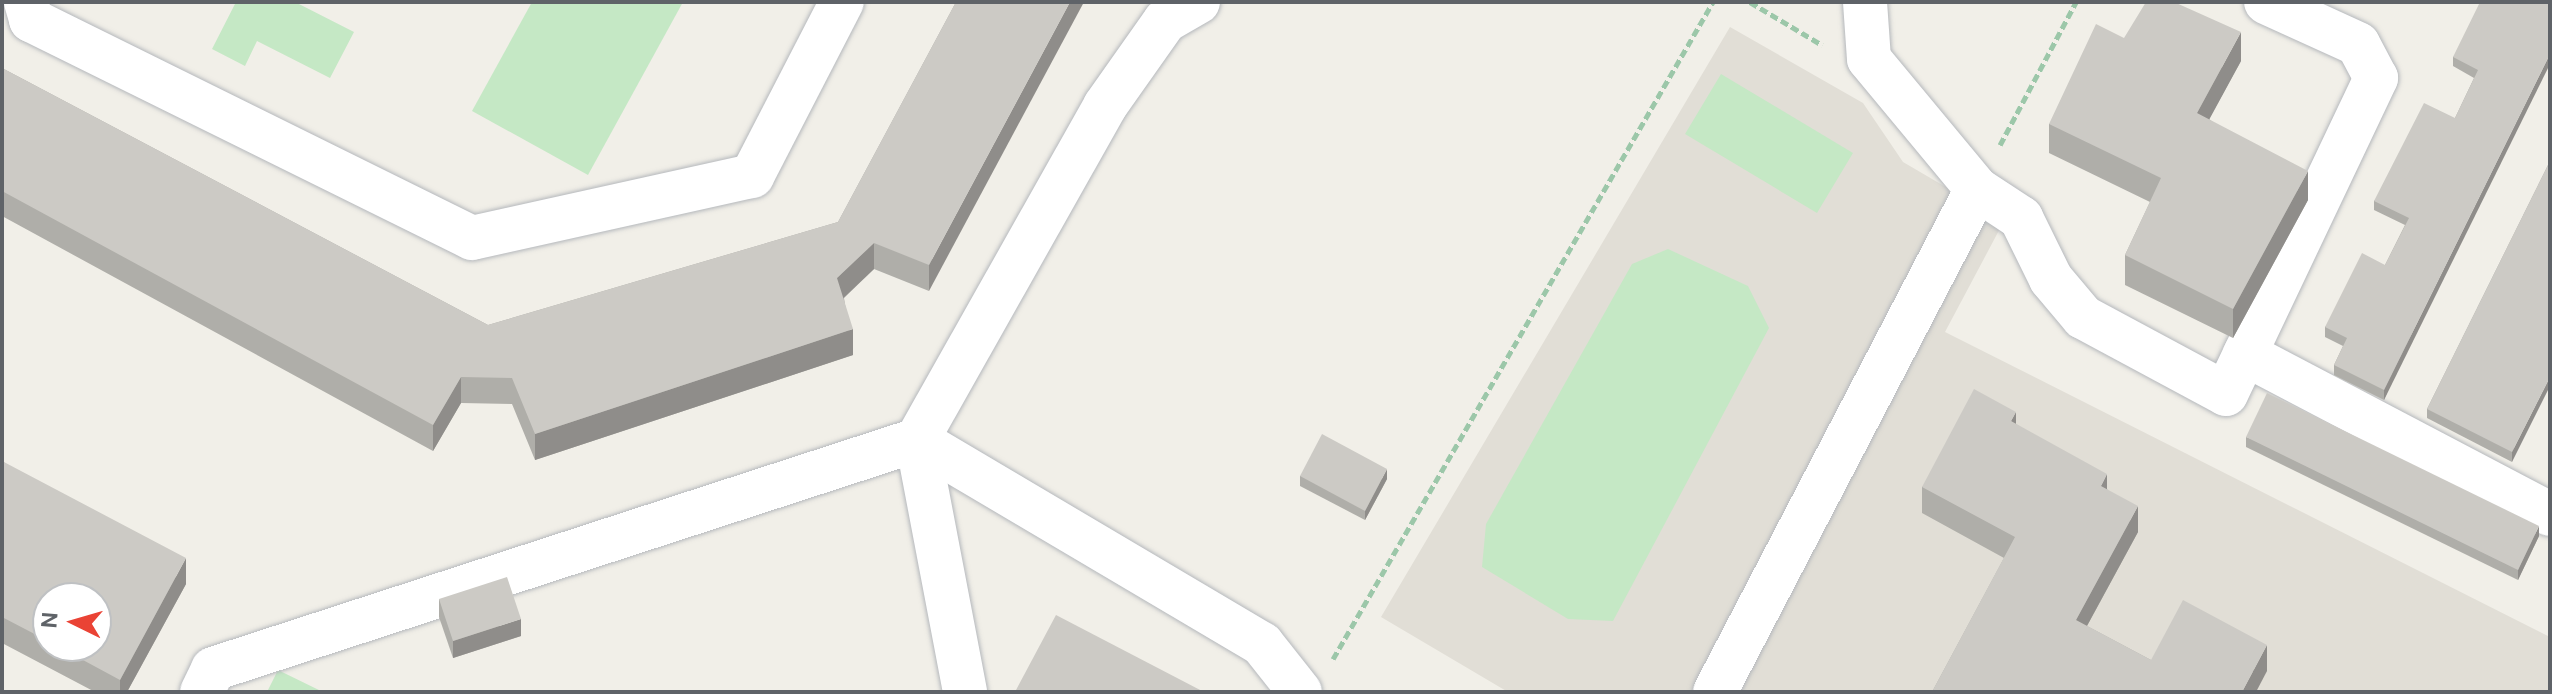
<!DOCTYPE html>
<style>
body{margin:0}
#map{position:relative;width:2552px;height:694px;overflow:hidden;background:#f1efe8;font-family:"DM Sans",sans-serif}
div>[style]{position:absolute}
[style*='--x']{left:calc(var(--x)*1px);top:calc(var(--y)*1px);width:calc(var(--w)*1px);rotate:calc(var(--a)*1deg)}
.education>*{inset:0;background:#e1ded6}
.green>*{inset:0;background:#c5e8c5}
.path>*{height:5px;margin-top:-2.5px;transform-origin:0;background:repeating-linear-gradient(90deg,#9cc7a9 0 8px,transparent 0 12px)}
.roads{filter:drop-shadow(0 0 2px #b5b8bc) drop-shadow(0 0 2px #b5b8bc)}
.minor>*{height:44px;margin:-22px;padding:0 22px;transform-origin:22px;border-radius:22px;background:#fff}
.wall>*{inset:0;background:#afaea9}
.shaded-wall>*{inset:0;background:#8f8d8a}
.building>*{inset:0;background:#cccac5}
span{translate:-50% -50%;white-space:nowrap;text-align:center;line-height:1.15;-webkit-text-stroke:7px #fff;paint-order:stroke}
.frame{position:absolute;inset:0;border:4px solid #5f6368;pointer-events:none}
.north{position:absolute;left:32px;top:582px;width:80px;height:80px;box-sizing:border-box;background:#fff;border:2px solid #bfc1c3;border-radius:50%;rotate:275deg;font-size:22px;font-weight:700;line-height:32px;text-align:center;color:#5f6368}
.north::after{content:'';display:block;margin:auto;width:28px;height:36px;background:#ea4335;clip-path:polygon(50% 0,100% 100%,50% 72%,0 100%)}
</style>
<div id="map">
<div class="education">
<div style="clip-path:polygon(1730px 27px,1863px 103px,1903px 162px,2004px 221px,1945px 332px,2550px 637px,2550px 692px,1508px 692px,1381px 617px)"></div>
</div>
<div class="green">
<div style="clip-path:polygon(236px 2px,295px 2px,354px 32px,330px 78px,257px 41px,245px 66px,212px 49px)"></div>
<div style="clip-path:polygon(532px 2px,683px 2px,588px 175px,472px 111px)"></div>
<div style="clip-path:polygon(1721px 74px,1853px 153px,1817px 213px,1685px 134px)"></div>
<div style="clip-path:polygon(1668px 249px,1748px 286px,1769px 328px,1613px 621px,1568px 619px,1482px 567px,1486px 524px,1632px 264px)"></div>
<div style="clip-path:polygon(278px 670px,323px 692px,267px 692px)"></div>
</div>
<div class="path">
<div style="--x:1750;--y:2;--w:84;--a:30.8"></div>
<div style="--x:2000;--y:145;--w:162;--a:-62"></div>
<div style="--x:1333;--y:659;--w:759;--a:-59.96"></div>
</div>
<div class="roads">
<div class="minor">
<div style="--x:26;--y:2;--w:19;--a:74"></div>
<div style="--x:31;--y:20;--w:492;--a:26.3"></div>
<div style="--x:472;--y:238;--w:287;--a:-12.5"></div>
<div style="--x:752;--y:176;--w:196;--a:-62.7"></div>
<div style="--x:1865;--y:2;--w:57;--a:86"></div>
<div style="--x:1869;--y:59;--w:169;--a:50.3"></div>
<div style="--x:1977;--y:189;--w:53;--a:33.4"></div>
<div style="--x:2021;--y:218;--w:68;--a:63.8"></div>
<div style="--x:2051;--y:279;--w:50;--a:49.9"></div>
<div style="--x:2083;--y:317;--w:162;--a:28.3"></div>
<div style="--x:2226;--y:394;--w:350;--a:-64.6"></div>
<div style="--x:2376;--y:78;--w:38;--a:-118"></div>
<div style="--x:2358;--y:44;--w:101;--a:-155.5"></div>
<div style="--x:2245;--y:354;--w:344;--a:27.7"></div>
<div style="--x:917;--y:440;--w:401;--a:30.6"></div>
<div style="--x:1262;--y:644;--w:61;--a:51.6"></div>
<div style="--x:917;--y:440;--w:257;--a:79.2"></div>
<div style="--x:202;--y:692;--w:25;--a:-64"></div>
<div style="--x:213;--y:669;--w:740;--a:-18.02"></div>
<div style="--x:917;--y:440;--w:383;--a:-60.6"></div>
<div style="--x:1105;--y:106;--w:104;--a:-54.8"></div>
<div style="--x:1165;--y:21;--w:38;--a:-30"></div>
<div style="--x:1715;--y:692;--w:567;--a:-62.49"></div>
</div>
</div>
<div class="wall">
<div style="clip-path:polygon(956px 2px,929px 291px,874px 269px,844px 298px,853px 355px,535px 460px,512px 404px,461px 403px,433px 451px,2px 216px,2px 68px,488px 325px,838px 222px)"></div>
<div style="clip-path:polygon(2550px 2px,2384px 400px,2334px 375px,2334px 365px,2343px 346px,2325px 337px,2325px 327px,2385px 265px,2405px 225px,2374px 210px,2374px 201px,2455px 118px,2474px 78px,2453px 66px,2453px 57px)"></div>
<div style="clip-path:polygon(2241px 61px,2209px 119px,2308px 200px,2233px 338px,2125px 285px,2125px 255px,2150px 202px,2049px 153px,2049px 124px)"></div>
<div style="clip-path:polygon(2550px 161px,2512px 462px,2427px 418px,2427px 409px)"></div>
<div style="clip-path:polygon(2016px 424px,2107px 489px,2138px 532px,2087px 626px,2151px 660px,2267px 671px,1932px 692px,2004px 558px,1922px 513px,1922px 487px)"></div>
<div style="clip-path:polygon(2246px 437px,2539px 536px,2518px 580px,2246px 447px)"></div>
<div style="clip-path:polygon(evenodd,2px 461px,186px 584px,127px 692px,95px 692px,2px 643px,2px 461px,48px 598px,96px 646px,48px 646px,48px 598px)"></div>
<div style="clip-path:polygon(1300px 476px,1387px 479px,1365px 520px,1300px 486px)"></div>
<div style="clip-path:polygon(439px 599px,521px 636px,453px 658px,439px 617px)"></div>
</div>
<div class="shaded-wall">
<div style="clip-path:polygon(1070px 2px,1084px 2px,929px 291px,929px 265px)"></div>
<div style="clip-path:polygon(2241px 32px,2241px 61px,2197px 142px,2197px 113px)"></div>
<div style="clip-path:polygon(2550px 54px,2550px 64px,2384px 400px,2384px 390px)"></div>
<div style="clip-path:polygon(2308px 171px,2308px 200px,2233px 338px,2233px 309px)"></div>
<div style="clip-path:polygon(874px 243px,874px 269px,837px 304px,837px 278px)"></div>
<div style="clip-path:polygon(853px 329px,853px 355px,535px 460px,535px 434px)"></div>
<div style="clip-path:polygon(461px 377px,461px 403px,433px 451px,433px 425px)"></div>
<div style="clip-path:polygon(2550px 377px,2550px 386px,2512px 462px,2512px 452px)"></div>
<div style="clip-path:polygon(2016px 412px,2016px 438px,2011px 421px)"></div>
<div style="clip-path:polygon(1387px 469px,1387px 479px,1365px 520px,1365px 511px)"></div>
<div style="clip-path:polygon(2107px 474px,2107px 500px,2101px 486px)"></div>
<div style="clip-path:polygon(2138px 506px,2138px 532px,2076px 646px,2076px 620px)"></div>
<div style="clip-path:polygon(2539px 526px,2539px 536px,2518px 580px,2518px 570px)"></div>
<div style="clip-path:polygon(186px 558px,186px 584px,127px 692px,120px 692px,120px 680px)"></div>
<div style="clip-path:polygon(521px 619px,521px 636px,453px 658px,453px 641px)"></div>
<div style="clip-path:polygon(2267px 645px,2267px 671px,2256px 692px,2242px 692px)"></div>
</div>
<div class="building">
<div style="clip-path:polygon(956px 2px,1070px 2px,929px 265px,874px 243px,837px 278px,853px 329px,535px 434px,512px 378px,461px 377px,433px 425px,2px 191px,2px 68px,488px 325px,838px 222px)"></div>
<div style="clip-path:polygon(2146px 2px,2174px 2px,2241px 32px,2197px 113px,2308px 171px,2233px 309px,2125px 255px,2161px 178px,2049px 124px,2096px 24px,2124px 38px)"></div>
<div style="clip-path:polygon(2480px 2px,2550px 2px,2550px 54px,2384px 390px,2334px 365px,2347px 338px,2325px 327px,2362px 253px,2385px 265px,2409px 218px,2374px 201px,2424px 103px,2455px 118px,2478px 70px,2453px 57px)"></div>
<div style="clip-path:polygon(2550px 161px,2550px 377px,2512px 452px,2427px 409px)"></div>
<div style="clip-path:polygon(1974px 389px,2016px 412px,2011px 421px,2107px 474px,2101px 486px,2138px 506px,2076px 620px,2151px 660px,2183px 600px,2267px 645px,2242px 692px,1932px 692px,2015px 537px,1922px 487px)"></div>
<div style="clip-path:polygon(2267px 393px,2539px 526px,2518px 570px,2246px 437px)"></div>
<div style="clip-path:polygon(1322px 434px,1387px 469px,1365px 511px,1300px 476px)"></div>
<div style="clip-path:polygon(2px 461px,186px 558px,120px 680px,57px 646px,96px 646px,96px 598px,48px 598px,48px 641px,2px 617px)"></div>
<div style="clip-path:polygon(507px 577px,521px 619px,453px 641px,439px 599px)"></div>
<div style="clip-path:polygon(1056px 615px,1204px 692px,1015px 692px)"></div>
</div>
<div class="frame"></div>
<div class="north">N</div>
</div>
